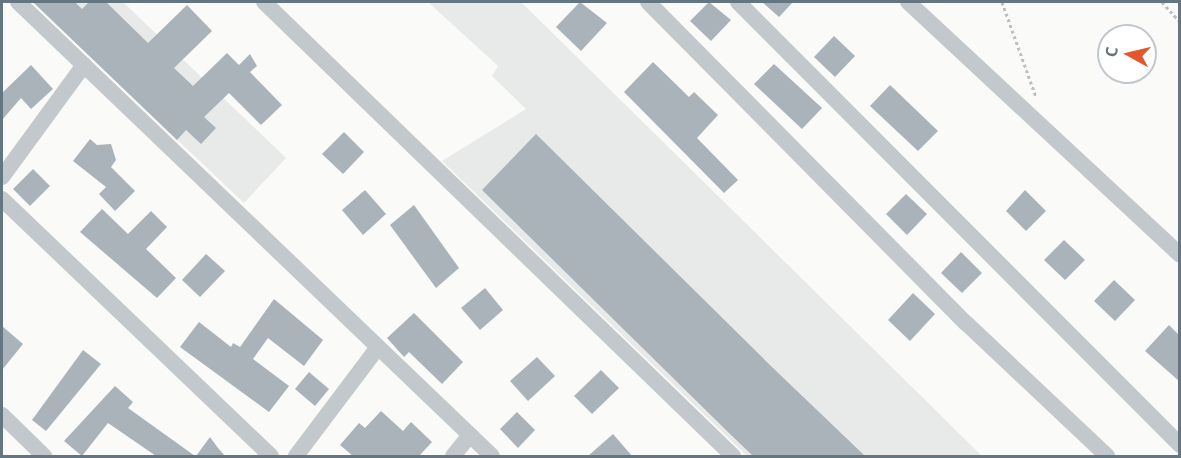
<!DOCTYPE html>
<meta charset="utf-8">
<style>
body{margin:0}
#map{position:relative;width:1181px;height:458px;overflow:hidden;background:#fafaf8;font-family:"Open Sans",sans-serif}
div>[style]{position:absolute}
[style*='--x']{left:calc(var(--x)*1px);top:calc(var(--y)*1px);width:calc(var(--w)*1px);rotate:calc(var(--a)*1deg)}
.built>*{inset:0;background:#e8e9e9}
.building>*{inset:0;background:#aab3b9}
.path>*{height:3px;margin-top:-1.5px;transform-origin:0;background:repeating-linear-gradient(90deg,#bbbfc2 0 3px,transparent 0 6px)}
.minor>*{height:16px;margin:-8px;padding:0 8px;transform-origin:8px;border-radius:8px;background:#c3c8cc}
span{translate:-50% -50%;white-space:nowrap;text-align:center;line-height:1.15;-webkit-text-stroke:6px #fff;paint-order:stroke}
.frame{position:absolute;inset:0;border:3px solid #657683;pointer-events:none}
.north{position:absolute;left:1097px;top:24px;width:60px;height:60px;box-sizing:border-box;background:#fff;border:2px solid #c1c8cd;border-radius:50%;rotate:278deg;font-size:16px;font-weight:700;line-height:24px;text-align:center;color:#657683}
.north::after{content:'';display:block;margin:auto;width:21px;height:27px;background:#e4572e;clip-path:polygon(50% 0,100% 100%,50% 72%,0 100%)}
</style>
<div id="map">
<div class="built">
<div style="clip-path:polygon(32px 2px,123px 2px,286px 158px,244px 203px)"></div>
<div style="clip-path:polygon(428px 2px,521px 2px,982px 456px,747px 456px,442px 161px,526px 109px,492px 76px,498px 66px)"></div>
</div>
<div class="building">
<div style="clip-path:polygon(33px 2px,75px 2px,82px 9px,89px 2px,106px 2px,148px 43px,187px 5px,212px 31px,174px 68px,193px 86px,227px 53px,239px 65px,250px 54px,257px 66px,250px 72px,282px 105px,261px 125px,229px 93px,204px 117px,216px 128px,201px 144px,186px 130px,177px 140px)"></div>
<div style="clip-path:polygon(580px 2px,607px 23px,581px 51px,556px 27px)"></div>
<div style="clip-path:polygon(709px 2px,731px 20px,711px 41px,690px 21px)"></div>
<div style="clip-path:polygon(762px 2px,793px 2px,779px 17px)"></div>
<div style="clip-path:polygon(834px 36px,855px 56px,835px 77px,814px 57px)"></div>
<div style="clip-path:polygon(653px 62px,689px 97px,694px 92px,718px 115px,697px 138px,738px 180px,724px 193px,624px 92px)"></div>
<div style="clip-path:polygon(774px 64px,822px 108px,802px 129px,754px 84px)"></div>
<div style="clip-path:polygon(31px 65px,53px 89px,31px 109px,21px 98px,2px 120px,2px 93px)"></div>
<div style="clip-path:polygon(890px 85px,938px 131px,918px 151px,870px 106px)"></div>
<div style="clip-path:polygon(344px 132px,364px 152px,343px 174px,322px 154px)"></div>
<div style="clip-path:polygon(536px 134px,773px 368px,865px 456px,753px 456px,729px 433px,482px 190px)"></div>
<div style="clip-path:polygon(90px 139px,97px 145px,111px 144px,116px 160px,111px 167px,135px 191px,115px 211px,99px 194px,106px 187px,73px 161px)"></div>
<div style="clip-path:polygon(33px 169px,50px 186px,30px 206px,13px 189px)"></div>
<div style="clip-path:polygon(365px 190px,386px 214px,363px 235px,342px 210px)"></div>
<div style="clip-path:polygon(1025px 190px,1046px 211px,1026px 231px,1006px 211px)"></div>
<div style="clip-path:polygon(906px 194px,927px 214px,907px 235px,886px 214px)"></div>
<div style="clip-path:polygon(414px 205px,459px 268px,436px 288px,390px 225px)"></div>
<div style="clip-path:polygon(102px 209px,128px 234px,151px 211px,167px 227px,146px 249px,176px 278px,157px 298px,80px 232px)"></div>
<div style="clip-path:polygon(1064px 240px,1085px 260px,1065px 280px,1044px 260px)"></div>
<div style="clip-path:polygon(961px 252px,982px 273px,962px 293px,941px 273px)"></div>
<div style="clip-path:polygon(206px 254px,225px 271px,200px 297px,182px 280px)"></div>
<div style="clip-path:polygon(1114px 280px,1135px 300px,1115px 321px,1094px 301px)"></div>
<div style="clip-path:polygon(485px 288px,503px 310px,480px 330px,461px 308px)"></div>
<div style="clip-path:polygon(913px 293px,935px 314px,910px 341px,888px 320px)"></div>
<div style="clip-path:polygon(274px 299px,323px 340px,304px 366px,268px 338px,253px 359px,289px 386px,269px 412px,180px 347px,199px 322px,231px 347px,233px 343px,240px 347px)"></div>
<div style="clip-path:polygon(414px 313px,463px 362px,442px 384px,409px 352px,404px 357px,387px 338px)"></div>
<div style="clip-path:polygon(1169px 325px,1179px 335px,1179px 381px,1145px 351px)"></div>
<div style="clip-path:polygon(2px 326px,23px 344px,2px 370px)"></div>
<div style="clip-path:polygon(83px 350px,101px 364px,46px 431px,32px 420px)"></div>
<div style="clip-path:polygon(537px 357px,555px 376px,528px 401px,510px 381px)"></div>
<div style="clip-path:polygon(601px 370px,619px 388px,592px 414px,574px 396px)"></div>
<div style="clip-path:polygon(309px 372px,329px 389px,315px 406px,295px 389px)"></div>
<div style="clip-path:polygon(115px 386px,133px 402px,128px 408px,195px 456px,156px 456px,108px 423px,82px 456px,64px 441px)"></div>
<div style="clip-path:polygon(381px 411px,403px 431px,411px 422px,432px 442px,419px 456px,353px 456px,340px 445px,359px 423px,365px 428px)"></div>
<div style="clip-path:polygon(517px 412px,535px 430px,518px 448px,500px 429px)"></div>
<div style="clip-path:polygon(613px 434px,632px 456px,588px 456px)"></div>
<div style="clip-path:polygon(210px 437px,218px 448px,225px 456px,196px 456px)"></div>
</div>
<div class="path">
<div style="--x:1002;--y:2;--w:101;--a:70.3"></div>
<div style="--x:1162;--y:2;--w:27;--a:48"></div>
</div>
<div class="minor">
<div style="--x:18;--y:2;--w:656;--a:43.77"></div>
<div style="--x:264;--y:2;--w:653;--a:44.07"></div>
<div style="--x:648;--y:2;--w:452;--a:45.3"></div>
<div style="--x:966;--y:323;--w:194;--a:43.3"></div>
<div style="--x:738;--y:2;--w:626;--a:45.06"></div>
<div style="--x:908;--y:2;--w:371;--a:42.9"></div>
<div style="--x:2;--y:177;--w:139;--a:-53.8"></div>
<div style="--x:2;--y:199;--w:372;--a:43.7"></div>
<div style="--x:2;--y:415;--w:59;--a:44.3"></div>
<div style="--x:296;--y:456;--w:136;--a:-53"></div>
<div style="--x:453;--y:456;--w:27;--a:-51"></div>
</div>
<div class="frame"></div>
<div class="north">С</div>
</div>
